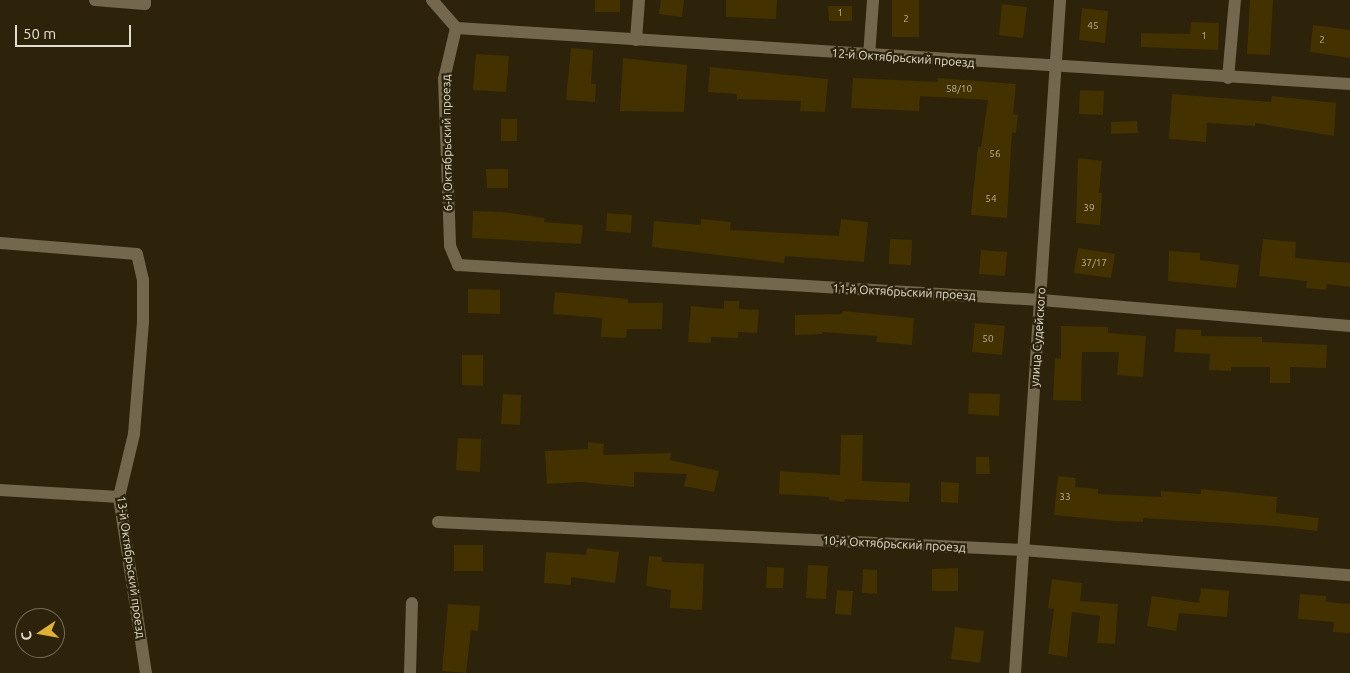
<!DOCTYPE html>
<meta charset="utf-8">
<style>
body{margin:0}
#map{position:relative;width:1350px;height:673px;overflow:hidden;background:#2d230a;font-family:Ubuntu,sans-serif}
div>[style]{position:absolute}
[style*='--x']{left:calc(var(--x)*1px);top:calc(var(--y)*1px);width:calc(var(--w)*1px);rotate:calc(var(--a)*1deg)}
.building>*{inset:0;background:#433100}
.street>*{height:12px;margin:-6px;padding:0 6px;transform-origin:6px;border-radius:6px;background:#73684e}
.secondary>*{height:12px;margin:-6px;padding:0 6px;transform-origin:6px;border-radius:6px;background:#73684e}
span{translate:-50% -50%;white-space:nowrap;text-align:center;line-height:1.15;-webkit-text-stroke:4.5px #2d230a;paint-order:stroke}
.number-label{font-size:10px;color:#bbb29b}
.number-label span{-webkit-text-stroke-width:0}
.street-label{font-size:12px;color:#e3ddcf}
.north{position:absolute;left:15px;top:608px;width:50px;height:50px;box-sizing:border-box;background:#2d230a;border:1px solid #766d59;border-radius:50%;rotate:258deg;font-size:14px;font-weight:700;line-height:20px;text-align:center;color:#e3ddcf}
.north::after{content:'';display:block;margin:auto;width:18px;height:22px;background:#dfb034;clip-path:polygon(50% 0,100% 100%,50% 72%,0 100%)}
.scale{position:absolute;left:15px;top:25px;width:116px;height:22px;box-sizing:border-box;border:2px solid #e3ddcf;border-top:0;padding-left:6px;font-size:15px;line-height:18px;white-space:nowrap;color:#e3ddcf;-webkit-text-stroke:4px #2d230a;paint-order:stroke}
</style>
<div id="map">
<div class="building">
<div style="clip-path:polygon(595px 0,620px 0,620px 12px,595px 12px)"></div>
<div style="clip-path:polygon(661px 0,684px 0,682px 17px,659px 14px)"></div>
<div style="clip-path:polygon(726px 0,777px 0,776px 19px,726px 17px)"></div>
<div style="clip-path:polygon(892px 0,919px 0,919px 37px,892px 37px)"></div>
<div style="clip-path:polygon(1250px 0,1273px 0,1270px 55px,1247px 54px)"></div>
<div style="clip-path:polygon(1002px 4px,1027px 7px,1023px 38px,999px 35px)"></div>
<div style="clip-path:polygon(828px 6px,852px 6px,852px 21px,829px 21px)"></div>
<div style="clip-path:polygon(1082px 8px,1108px 11px,1105px 43px,1079px 40px)"></div>
<div style="clip-path:polygon(1191px 22px,1219px 23px,1218px 50px,1141px 47px,1141px 33px,1190px 34px)"></div>
<div style="clip-path:polygon(1313px 25px,1350px 30px,1350px 58px,1310px 52px)"></div>
<div style="clip-path:polygon(571px 48px,593px 50px,591px 84px,596px 84px,595px 102px,566px 100px)"></div>
<div style="clip-path:polygon(476px 54px,509px 56px,506px 92px,473px 90px)"></div>
<div style="clip-path:polygon(623px 58px,687px 65px,684px 112px,620px 111px)"></div>
<div style="clip-path:polygon(710px 67px,828px 79px,825px 112px,800px 111px,801px 101px,737px 99px,737px 94px,708px 92px)"></div>
<div style="clip-path:polygon(853px 78px,938px 82px,938px 78px,1016px 84px,1013px 114px,1018px 115px,1016px 133px,1012px 132px,1007px 218px,971px 215px,978px 147px,981px 147px,988px 100px,920px 96px,919px 111px,851px 108px)"></div>
<div style="clip-path:polygon(1080px 90px,1104px 91px,1103px 115px,1079px 114px)"></div>
<div style="clip-path:polygon(1172px 94px,1271px 102px,1272px 96px,1336px 103px,1334px 136px,1255px 123px,1255px 126px,1207px 123px,1206px 142px,1169px 139px)"></div>
<div style="clip-path:polygon(501px 119px,517px 119px,517px 141px,501px 141px)"></div>
<div style="clip-path:polygon(1137px 121px,1138px 133px,1111px 134px,1111px 122px)"></div>
<div style="clip-path:polygon(1078px 158px,1102px 161px,1099px 193px,1102px 193px,1100px 225px,1076px 223px)"></div>
<div style="clip-path:polygon(486px 169px,508px 169px,508px 188px,487px 188px)"></div>
<div style="clip-path:polygon(473px 211px,502px 212px,545px 218px,544px 222px,583px 225px,581px 244px,472px 238px)"></div>
<div style="clip-path:polygon(607px 213px,632px 215px,631px 233px,606px 231px)"></div>
<div style="clip-path:polygon(701px 219px,731px 222px,730px 230px,839px 236px,841px 219px,868px 222px,864px 262px,785px 256px,784px 263px,652px 247px,654px 221px,701px 225px)"></div>
<div style="clip-path:polygon(890px 239px,912px 240px,911px 265px,889px 264px)"></div>
<div style="clip-path:polygon(1263px 239px,1296px 242px,1295px 258px,1350px 263px,1350px 287px,1327px 284px,1326px 290px,1306px 288px,1307px 281px,1259px 276px)"></div>
<div style="clip-path:polygon(1078px 248px,1115px 254px,1111px 278px,1074px 273px)"></div>
<div style="clip-path:polygon(981px 250px,1007px 252px,1005px 276px,979px 274px)"></div>
<div style="clip-path:polygon(1169px 251px,1200px 253px,1200px 260px,1239px 265px,1236px 288px,1168px 281px)"></div>
<div style="clip-path:polygon(468px 289px,500px 290px,500px 314px,468px 313px)"></div>
<div style="clip-path:polygon(555px 292px,628px 299px,628px 303px,663px 303px,662px 329px,627px 329px,626px 338px,601px 337px,602px 318px,553px 314px)"></div>
<div style="clip-path:polygon(724px 301px,739px 301px,739px 309px,759px 310px,757px 333px,738px 332px,738px 338px,711px 337px,711px 343px,688px 342px,691px 306px,724px 309px)"></div>
<div style="clip-path:polygon(843px 311px,914px 318px,912px 345px,876px 342px,877px 336px,822px 332px,822px 334px,795px 335px,795px 315px,842px 314px)"></div>
<div style="clip-path:polygon(975px 323px,1005px 326px,1002px 355px,972px 352px)"></div>
<div style="clip-path:polygon(1061px 326px,1108px 327px,1108px 333px,1146px 336px,1143px 377px,1117px 375px,1119px 352px,1082px 352px,1081px 401px,1053px 400px,1055px 358px,1061px 359px)"></div>
<div style="clip-path:polygon(1176px 329px,1201px 330px,1201px 336px,1262px 337px,1262px 342px,1327px 345px,1326px 368px,1290px 367px,1290px 383px,1270px 383px,1270px 367px,1231px 367px,1231px 371px,1209px 370px,1210px 354px,1174px 352px)"></div>
<div style="clip-path:polygon(462px 355px,483px 355px,483px 386px,462px 385px)"></div>
<div style="clip-path:polygon(969px 393px,1000px 394px,999px 416px,968px 414px)"></div>
<div style="clip-path:polygon(503px 394px,521px 395px,520px 425px,501px 424px)"></div>
<div style="clip-path:polygon(841px 435px,863px 435px,862px 481px,910px 483px,909px 502px,845px 499px,844px 502px,829px 500px,829px 497px,779px 494px,780px 471px,840px 475px)"></div>
<div style="clip-path:polygon(458px 438px,481px 439px,480px 472px,456px 470px)"></div>
<div style="clip-path:polygon(588px 442px,604px 444px,603px 455px,671px 453px,670px 460px,719px 471px,714px 492px,684px 486px,687px 474px,634px 472px,634px 487px,580px 482px,547px 484px,545px 451px,588px 449px)"></div>
<div style="clip-path:polygon(976px 457px,989px 457px,990px 474px,976px 474px)"></div>
<div style="clip-path:polygon(1058px 476px,1076px 478px,1075px 487px,1098px 489px,1098px 494px,1161px 497px,1161px 491px,1201px 494px,1201px 489px,1277px 497px,1276px 513px,1319px 518px,1317px 531px,1275px 526px,1143px 518px,1143px 522px,1114px 521px,1054px 515px)"></div>
<div style="clip-path:polygon(941px 482px,959px 483px,958px 503px,941px 502px)"></div>
<div style="clip-path:polygon(454px 545px,483px 545px,483px 571px,454px 571px)"></div>
<div style="clip-path:polygon(587px 548px,619px 552px,615px 583px,571px 577px,571px 585px,544px 583px,546px 552px,586px 555px)"></div>
<div style="clip-path:polygon(649px 556px,662px 557px,662px 562px,704px 564px,702px 610px,670px 608px,671px 590px,646px 586px)"></div>
<div style="clip-path:polygon(808px 565px,828px 566px,826px 599px,806px 598px)"></div>
<div style="clip-path:polygon(767px 567px,784px 568px,783px 588px,766px 588px)"></div>
<div style="clip-path:polygon(958px 568px,958px 591px,932px 591px,932px 569px)"></div>
<div style="clip-path:polygon(863px 569px,877px 570px,877px 594px,862px 593px)"></div>
<div style="clip-path:polygon(1052px 579px,1082px 583px,1080px 601px,1118px 604px,1115px 644px,1097px 643px,1100px 616px,1072px 612px,1067px 657px,1048px 654px,1054px 609px,1048px 608px)"></div>
<div style="clip-path:polygon(1201px 588px,1229px 591px,1227px 617px,1179px 613px,1176px 631px,1147px 626px,1152px 596px,1199px 603px)"></div>
<div style="clip-path:polygon(837px 590px,853px 591px,851px 615px,835px 614px)"></div>
<div style="clip-path:polygon(1300px 594px,1326px 596px,1326px 602px,1350px 604px,1350px 633px,1333px 632px,1334px 622px,1298px 619px)"></div>
<div style="clip-path:polygon(448px 604px,480px 606px,478px 631px,471px 630px,466px 673px,442px 671px)"></div>
<div style="clip-path:polygon(955px 627px,984px 631px,980px 663px,951px 659px)"></div>
</div>
<div class="street">
<div style="--x:95;--y:0;--w:50;--a:4.6"></div>
<div style="--x:145;--y:4;--w:4;--a:-90"></div>
<div style="--x:432;--y:0;--w:37;--a:49"></div>
<div style="--x:456;--y:28;--w:52;--a:103.2"></div>
<div style="--x:444;--y:79;--w:167;--a:87.9"></div>
<div style="--x:450;--y:246;--w:21;--a:67"></div>
<div style="--x:458;--y:265;--w:584;--a:3.44"></div>
<div style="--x:1041;--y:300;--w:310;--a:4.8"></div>
<div style="--x:456;--y:28;--w:896;--a:3.58"></div>
<div style="--x:636;--y:40;--w:40;--a:-85.7"></div>
<div style="--x:869;--y:56;--w:56;--a:-85.9"></div>
<div style="--x:1228;--y:78;--w:78;--a:-84.9"></div>
<div style="--x:0;--y:243;--w:137;--a:4.6"></div>
<div style="--x:137;--y:254;--w:27;--a:77"></div>
<div style="--x:143;--y:280;--w:42;--a:90"></div>
<div style="--x:143;--y:322;--w:112;--a:94.6"></div>
<div style="--x:134;--y:434;--w:65;--a:103.4"></div>
<div style="--x:119;--y:497;--w:178;--a:81.3"></div>
<div style="--x:0;--y:490;--w:119;--a:3.4"></div>
<div style="--x:438;--y:522;--w:585;--a:2.74"></div>
<div style="--x:1022;--y:550;--w:329;--a:4.4"></div>
<div style="--x:410;--y:673;--w:70;--a:-88.4"></div>
</div>
<div class="secondary">
<div style="--x:1015;--y:673;--w:675;--a:-86.17"></div>
</div>
<div class="number-label">
<span style="left:840px;top:13px">1</span>
<span style="left:906px;top:19px">2</span>
<span style="left:1093px;top:26px">45</span>
<span style="left:1204px;top:36px">1</span>
<span style="left:1322px;top:40px">2</span>
<span style="left:959px;top:89px">58/10</span>
<span style="left:995px;top:154px">56</span>
<span style="left:991px;top:199px">54</span>
<span style="left:1089px;top:208px">39</span>
<span style="left:1094px;top:263px">37/17</span>
<span style="left:988px;top:339px">50</span>
<span style="left:1065px;top:497px">33</span>
</div>
<div class="street-label">
<span style="left:903px;top:58px;rotate:4deg">12-й Октябрьский проезд</span>
<span style="left:447px;top:143px;rotate:-91deg">6-й Октябрьский проезд</span>
<span style="left:904px;top:292px;rotate:3deg">11-й Октябрьский проезд</span>
<span style="left:1038px;top:337px;rotate:-86deg">улица Судейского</span>
<span style="left:894px;top:544px;rotate:3deg">10-й Октябрьский проезд</span>
<span style="left:131px;top:567px;rotate:82deg">13-й Октябрьский проезд</span>
</div>
<div class="north">С</div>
<div class="scale">50 m</div>
</div>
